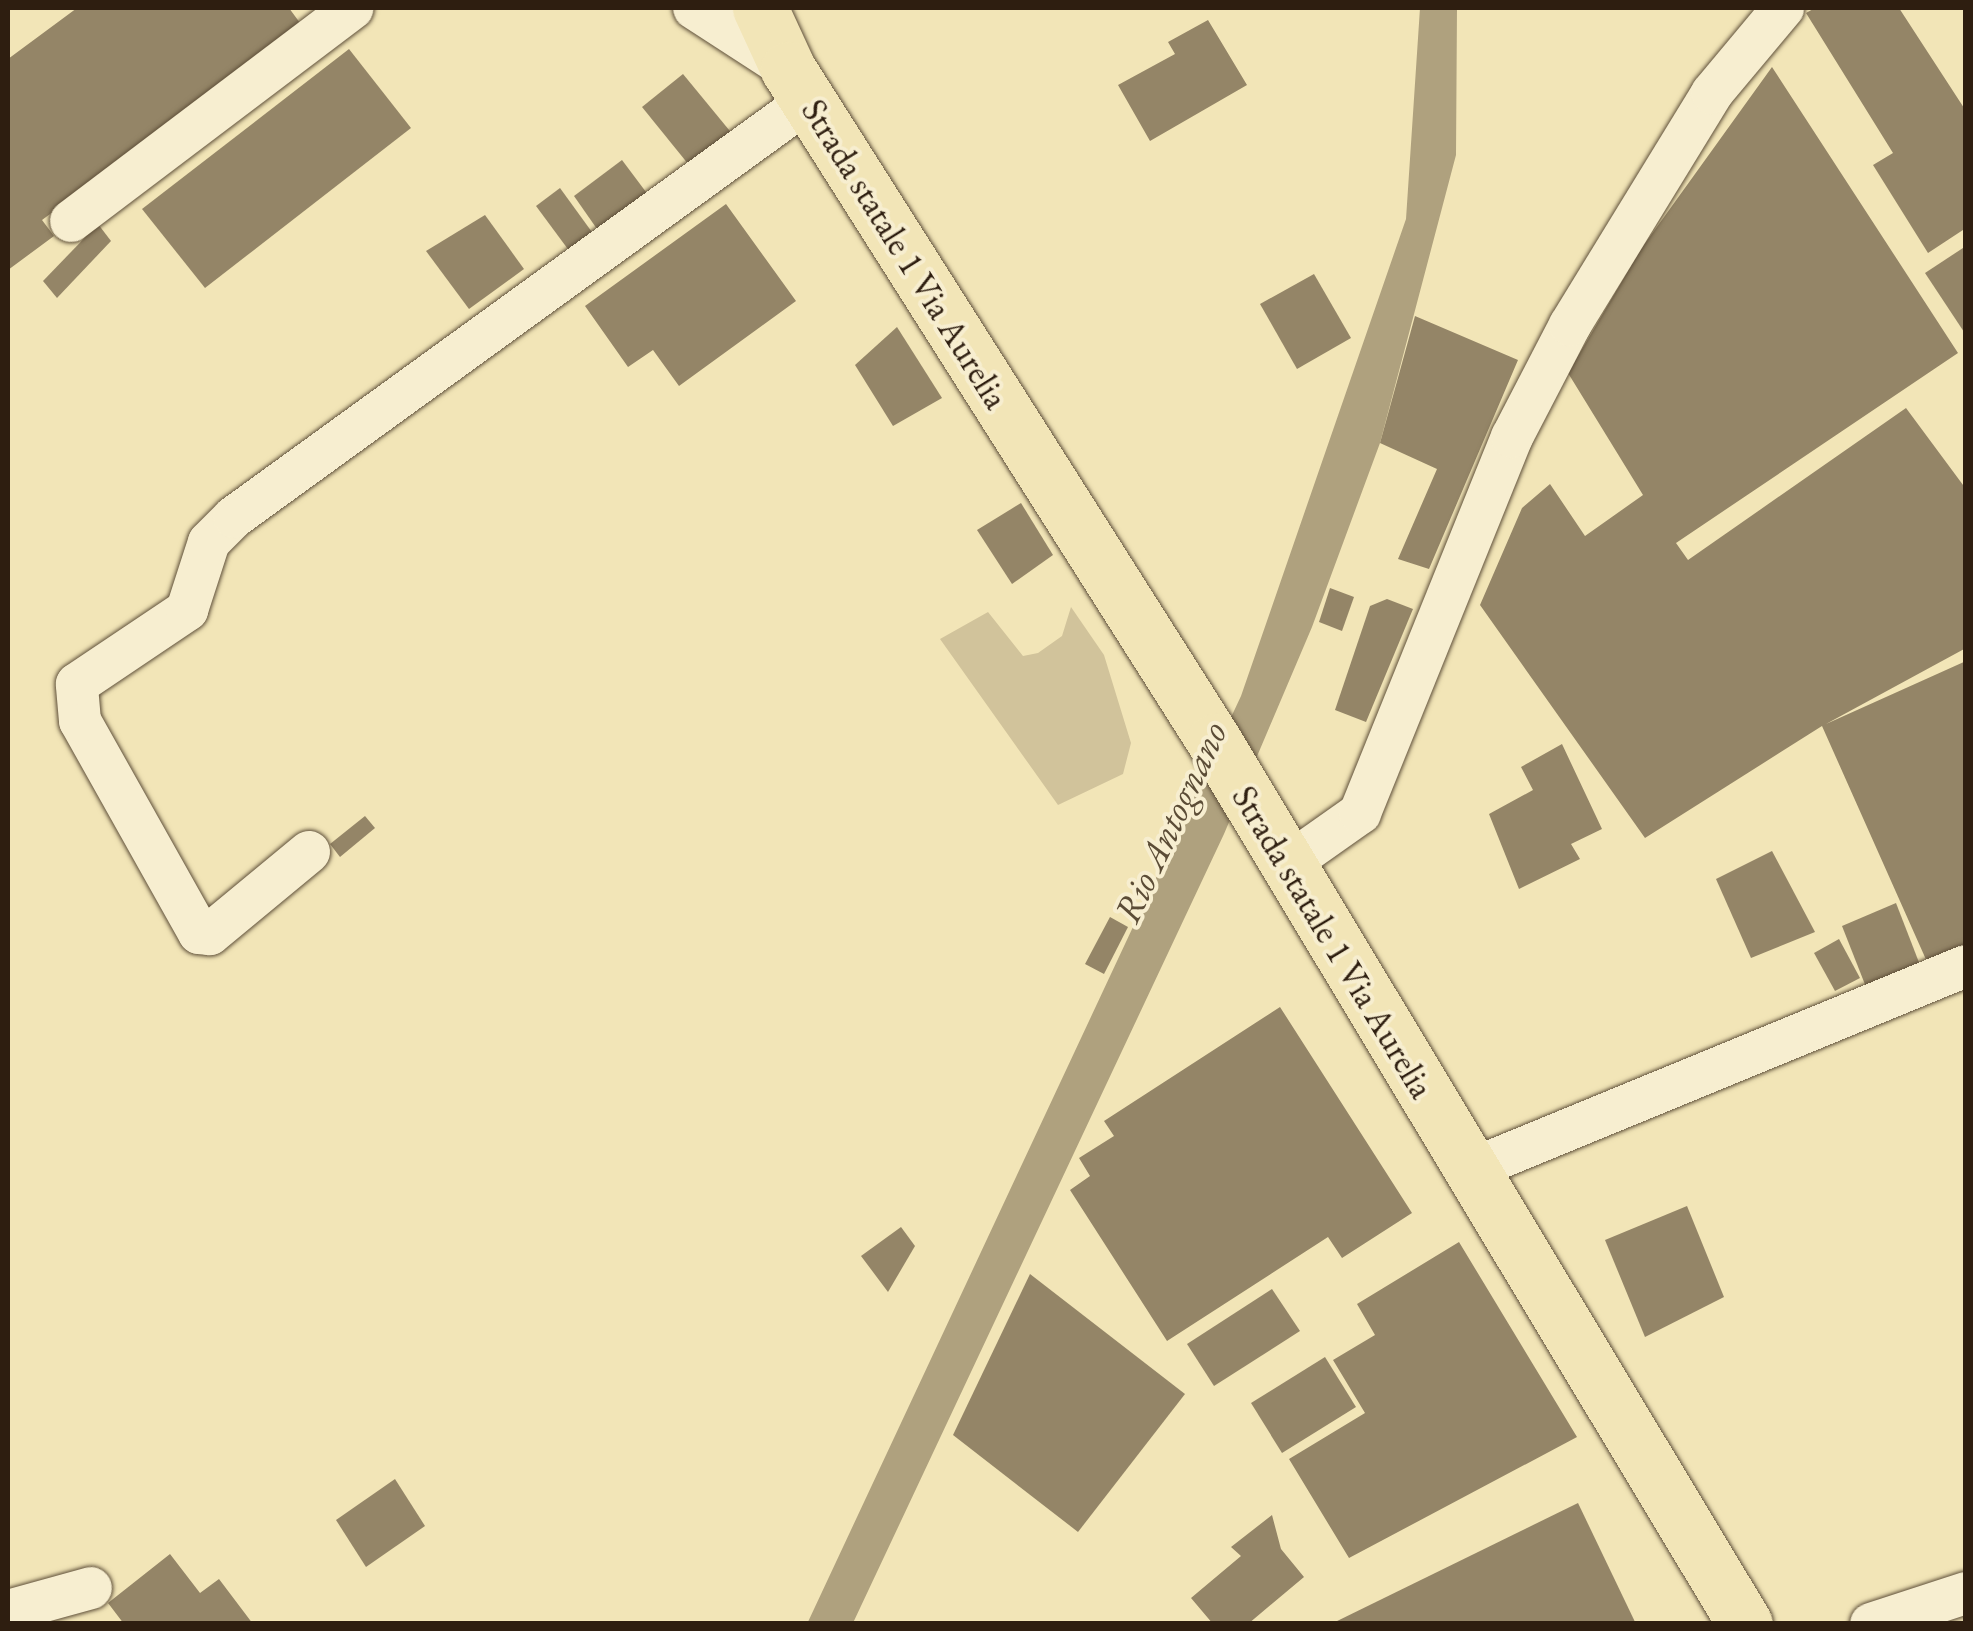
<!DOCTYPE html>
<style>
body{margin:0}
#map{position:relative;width:1973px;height:1631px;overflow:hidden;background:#f2e5b7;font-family:"EB Garamond",serif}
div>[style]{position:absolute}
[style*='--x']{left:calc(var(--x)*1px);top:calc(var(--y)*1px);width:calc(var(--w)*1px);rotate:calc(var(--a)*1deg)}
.green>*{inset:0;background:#d1c39b}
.water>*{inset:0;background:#afa17e}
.building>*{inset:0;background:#948567}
.roads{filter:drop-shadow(0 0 2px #5f503a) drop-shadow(0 0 2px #5f503a)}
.minor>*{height:42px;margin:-21px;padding:0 21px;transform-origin:21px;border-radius:21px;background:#f7eed0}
.major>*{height:55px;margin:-27.5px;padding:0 27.5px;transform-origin:27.5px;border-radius:27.5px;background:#f2e5b7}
span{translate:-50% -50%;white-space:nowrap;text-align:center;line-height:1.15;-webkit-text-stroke:8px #f7eed0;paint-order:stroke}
.street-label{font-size:35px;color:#2e1e10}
.water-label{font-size:38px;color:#5b4c36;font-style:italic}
.frame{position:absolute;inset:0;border:10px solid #2e1e10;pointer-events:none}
</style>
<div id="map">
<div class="green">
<div style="clip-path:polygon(1071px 607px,1104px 655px,1131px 743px,1123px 774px,1058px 805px,940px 639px,988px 612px,1023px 656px,1038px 653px,1062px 636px)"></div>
</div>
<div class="water">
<div style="clip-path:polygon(1420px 8px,1457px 8px,1456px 155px,1380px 443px,1312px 627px,1224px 834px,853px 1623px,807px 1624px,1241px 696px,1406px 219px)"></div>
</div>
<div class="building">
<div style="clip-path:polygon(77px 8px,289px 8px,303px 27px,42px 220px,54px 236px,8px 270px,8px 59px)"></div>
<div style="clip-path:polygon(1815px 8px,1899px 8px,1966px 111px,1966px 228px,1928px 253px,1873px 165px,1893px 153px,1806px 13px)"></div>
<div style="clip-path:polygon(1208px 20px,1247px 85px,1150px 141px,1118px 85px,1175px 54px,1168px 42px)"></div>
<div style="clip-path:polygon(349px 49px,411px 128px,205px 288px,142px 209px)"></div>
<div style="clip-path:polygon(1772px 67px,1958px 353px,1676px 543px,1688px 560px,1906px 408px,1966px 489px,1966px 648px,1826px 724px,1966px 661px,1966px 947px,1928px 964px,1822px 726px,1645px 838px,1480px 605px,1522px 508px,1550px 484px,1585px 536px,1643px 495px,1568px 373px,1641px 249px)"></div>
<div style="clip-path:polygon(683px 74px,734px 136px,693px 170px,642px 107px)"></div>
<div style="clip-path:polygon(622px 160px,655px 204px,604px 239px,574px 196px)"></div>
<div style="clip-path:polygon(560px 188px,597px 239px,573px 256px,536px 206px)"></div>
<div style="clip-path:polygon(726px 204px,796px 301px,679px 386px,653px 350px,628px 367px,585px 306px)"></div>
<div style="clip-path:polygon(485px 215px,524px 269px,469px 309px,426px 251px)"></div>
<div style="clip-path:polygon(98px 224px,111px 241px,57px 298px,43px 281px)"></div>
<div style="clip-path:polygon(1966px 246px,1966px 335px,1925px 273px)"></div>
<div style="clip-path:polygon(1314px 274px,1351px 338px,1297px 369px,1260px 304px)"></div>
<div style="clip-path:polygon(1415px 316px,1518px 360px,1429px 569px,1398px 559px,1437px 469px,1380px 443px)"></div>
<div style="clip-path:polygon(897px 327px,942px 398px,893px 426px,855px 365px)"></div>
<div style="clip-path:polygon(1021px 503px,1053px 555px,1012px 584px,977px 530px)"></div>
<div style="clip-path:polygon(1330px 588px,1354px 597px,1342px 631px,1319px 622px)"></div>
<div style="clip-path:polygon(1387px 599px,1413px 609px,1366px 722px,1335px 710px,1370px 606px)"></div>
<div style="clip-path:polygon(1562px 744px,1602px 829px,1571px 844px,1580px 859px,1519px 889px,1489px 814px,1533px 790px,1521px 767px)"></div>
<div style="clip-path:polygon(365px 816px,375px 828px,340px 857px,330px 844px)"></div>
<div style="clip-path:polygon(1772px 851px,1815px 932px,1751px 958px,1716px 879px)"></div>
<div style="clip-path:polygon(1896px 903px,1920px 965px,1866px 987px,1842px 926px)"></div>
<div style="clip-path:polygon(1110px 917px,1128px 927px,1104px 974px,1085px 964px)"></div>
<div style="clip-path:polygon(1839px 939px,1860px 978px,1835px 991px,1814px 953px)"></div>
<div style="clip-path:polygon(1280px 1007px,1412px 1213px,1342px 1258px,1328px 1237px,1167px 1341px,1070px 1190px,1090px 1176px,1079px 1158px,1114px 1136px,1104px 1121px)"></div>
<div style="clip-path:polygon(1687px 1206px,1724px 1297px,1645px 1337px,1605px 1240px)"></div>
<div style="clip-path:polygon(901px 1227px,915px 1246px,888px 1292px,861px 1256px)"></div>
<div style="clip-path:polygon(1459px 1242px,1577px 1437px,1349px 1558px,1289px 1459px,1365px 1413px,1333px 1360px,1375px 1335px,1357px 1304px)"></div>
<div style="clip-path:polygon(1030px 1274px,1185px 1394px,1078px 1532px,953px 1435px)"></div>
<div style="clip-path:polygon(1272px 1289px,1300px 1331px,1214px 1386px,1187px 1344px)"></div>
<div style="clip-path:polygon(1325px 1357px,1356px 1407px,1282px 1453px,1251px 1403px)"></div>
<div style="clip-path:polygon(395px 1479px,425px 1526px,366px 1567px,336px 1520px)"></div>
<div style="clip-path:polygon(1578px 1503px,1636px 1624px,1331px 1624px)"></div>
<div style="clip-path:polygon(1272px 1515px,1281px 1549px,1304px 1577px,1248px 1624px,1213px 1624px,1191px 1598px,1241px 1556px,1231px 1547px)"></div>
<div style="clip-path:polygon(170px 1554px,200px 1593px,219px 1579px,253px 1624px,124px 1624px,108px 1603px)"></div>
</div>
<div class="roads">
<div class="minor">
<div style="--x:694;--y:8;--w:112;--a:33"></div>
<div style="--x:71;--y:221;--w:353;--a:-37.1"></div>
<div style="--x:309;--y:852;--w:129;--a:140.4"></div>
<div style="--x:210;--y:934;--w:11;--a:-175"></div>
<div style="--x:199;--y:933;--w:243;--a:-119.3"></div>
<div style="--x:80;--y:721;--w:37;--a:-95"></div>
<div style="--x:77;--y:684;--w:133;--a:-33.9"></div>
<div style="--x:187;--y:610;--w:71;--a:-72.1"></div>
<div style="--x:209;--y:542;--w:35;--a:-45"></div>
<div style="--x:234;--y:517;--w:709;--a:-35.93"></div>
<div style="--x:1285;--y:866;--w:92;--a:-35.2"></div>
<div style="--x:1360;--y:813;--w:406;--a:-68"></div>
<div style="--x:1512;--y:437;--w:126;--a:-62.6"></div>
<div style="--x:1570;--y:325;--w:272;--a:-58.5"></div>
<div style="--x:1712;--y:93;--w:111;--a:-50.1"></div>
<div style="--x:1470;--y:1170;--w:536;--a:-22.36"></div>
<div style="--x:8;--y:1611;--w:86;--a:-15.5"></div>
<div style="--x:1871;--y:1624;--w:100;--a:-18.1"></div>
</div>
<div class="major">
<div style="--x:760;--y:8;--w:67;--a:65.3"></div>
<div style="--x:788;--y:69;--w:796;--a:57.63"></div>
<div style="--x:1214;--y:741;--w:1030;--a:58.98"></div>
</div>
</div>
<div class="street-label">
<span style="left:905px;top:254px;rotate:58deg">Strada statale 1 Via Aurelia</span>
<span style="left:1333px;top:942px;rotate:59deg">Strada statale 1 Via Aurelia</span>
</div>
<div class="water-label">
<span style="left:1170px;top:822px;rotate:-65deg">Rio Antognano</span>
</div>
<div class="frame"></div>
</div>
